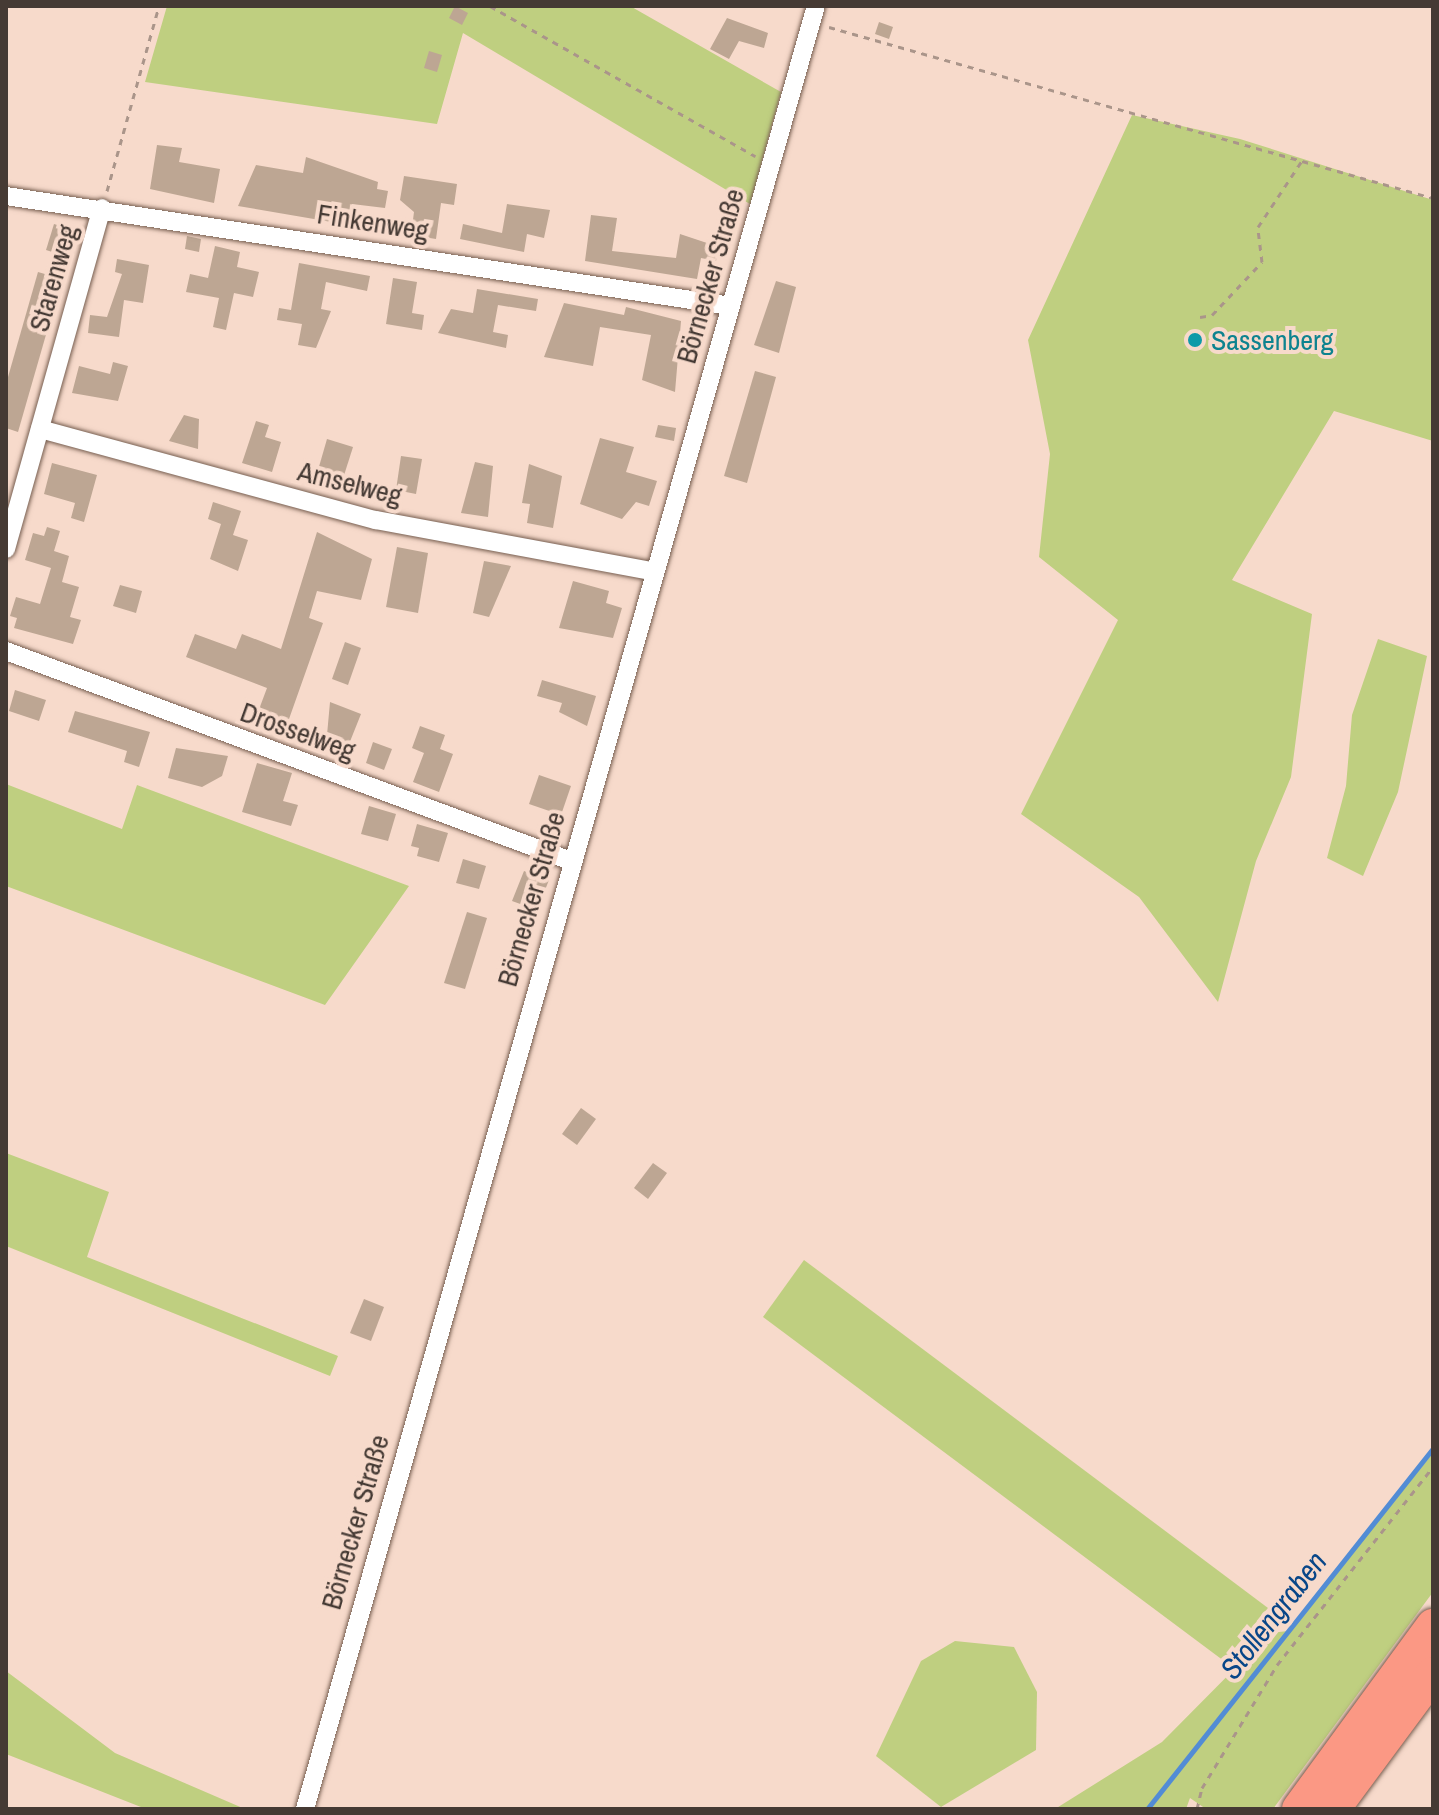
<!DOCTYPE html>
<meta charset="utf-8">
<style>
body{margin:0}
#map{position:relative;width:1439px;height:1815px;overflow:hidden;background:#f7dacb;font-family:"Archivo Narrow",sans-serif}
div>[style]{position:absolute}
[style*='--x']{left:calc(var(--x)*1px);top:calc(var(--y)*1px);width:calc(var(--w)*1px);rotate:calc(var(--a)*1deg)}
.green>*{inset:0;background:#bfcf80}
.stream>*{height:5px;margin:-2.5px;padding:0 2.5px;transform-origin:2.5px;border-radius:2.5px;background:#528cd5}
.building>*{inset:0;background:#bda693}
.path>*{height:3px;margin-top:-1.5px;transform-origin:0;background:repeating-linear-gradient(90deg,#aa958a 0 6px,transparent 0 12px)}
.roads{filter:drop-shadow(0 0 2px #765e50) drop-shadow(0 0 2px #765e50)}
.minor>*{height:18px;margin:-9px;padding:0 9px;transform-origin:9px;border-radius:9px;background:#fff}
.motorway>*{height:34px;margin:-17px;padding:0 17px;transform-origin:17px;border-radius:17px;background:#fb9884}
.dots>*{width:22px;height:22px;translate:-50% -50%;box-sizing:border-box;border:4px solid #f7dacb;border-radius:50%}
span{translate:-50% -50%;white-space:nowrap;text-align:center;line-height:1.15;-webkit-text-stroke:8px #f7dacb;paint-order:stroke}
.street-label{font-size:28px;color:#453a34}
.culture-label{font-size:28px;color:#0d838f}
.left{translate:0 -50%;text-align:left}
.water-label{font-size:30px;color:#084688;font-style:italic}
.frame{position:absolute;inset:0;border:8px solid #453a34;pointer-events:none}
</style>
<div id="map">
<div class="green">
<div style="clip-path:polygon(167px 6px,630px 6px,781px 92px,750px 204px,463px 33px,437px 124px,145px 82px)"></div>
<div style="clip-path:polygon(1132px 115px,1240px 139px,1433px 200px,1433px 441px,1334px 411px,1232px 580px,1312px 614px,1291px 777px,1256px 861px,1218px 1002px,1139px 897px,1021px 814px,1118px 620px,1039px 557px,1050px 454px,1028px 340px)"></div>
<div style="clip-path:polygon(1378px 639px,1427px 656px,1398px 792px,1363px 876px,1327px 858px,1346px 786px,1352px 715px)"></div>
<div style="clip-path:polygon(6px 784px,122px 829px,137px 785px,409px 886px,325px 1005px,6px 886px)"></div>
<div style="clip-path:polygon(6px 1153px,109px 1192px,87px 1257px,338px 1356px,330px 1376px,6px 1246px)"></div>
<div style="clip-path:polygon(804px 1260px,1268px 1608px,1224px 1661px,763px 1317px)"></div>
<div style="clip-path:polygon(1433px 1453px,1433px 1592px,1273px 1809px,1206px 1809px,1190px 1798px,1186px 1809px,1055px 1809px,1162px 1742px,1270px 1633px,1288px 1631px)"></div>
<div style="clip-path:polygon(955px 1641px,1014px 1647px,1037px 1692px,1036px 1750px,941px 1807px,876px 1756px,921px 1661px)"></div>
<div style="clip-path:polygon(6px 1671px,115px 1753px,245px 1809px,146px 1809px,6px 1754px)"></div>
</div>
<div class="stream">
<div style="--x:1147;--y:1809;--w:461;--a:-51.6"></div>
</div>
<div class="building">
<div style="clip-path:polygon(455px 6px,468px 13px,462px 25px,449px 18px)"></div>
<div style="clip-path:polygon(727px 18px,768px 33px,764px 48px,739px 41px,729px 59px,710px 49px)"></div>
<div style="clip-path:polygon(879px 22px,893px 27px,889px 39px,875px 34px)"></div>
<div style="clip-path:polygon(429px 51px,442px 55px,437px 72px,424px 68px)"></div>
<div style="clip-path:polygon(157px 145px,182px 148px,179px 162px,220px 169px,214px 203px,150px 189px)"></div>
<div style="clip-path:polygon(306px 157px,378px 182px,377px 189px,388px 191px,385px 208px,352px 204px,349px 225px,238px 206px,256px 165px,303px 173px)"></div>
<div style="clip-path:polygon(404px 176px,457px 184px,454px 205px,441px 203px,436px 239px,411px 235px,414px 212px,400px 200px)"></div>
<div style="clip-path:polygon(507px 204px,550px 210px,544px 238px,527px 234px,524px 252px,460px 239px,463px 224px,502px 233px)"></div>
<div style="clip-path:polygon(591px 215px,617px 218px,612px 251px,676px 258px,680px 234px,719px 247px,716px 261px,701px 258px,697px 279px,585px 261px)"></div>
<div style="clip-path:polygon(54px 224px,76px 231px,68px 257px,46px 250px)"></div>
<div style="clip-path:polygon(187px 236px,201px 239px,199px 252px,185px 249px)"></div>
<div style="clip-path:polygon(215px 246px,240px 252px,237px 267px,259px 272px,253px 297px,234px 293px,226px 330px,213px 327px,219px 298px,186px 292px,190px 274px,208px 278px)"></div>
<div style="clip-path:polygon(117px 259px,149px 265px,143px 303px,124px 300px,119px 337px,88px 333px,90px 315px,107px 317px,122px 274px,115px 272px)"></div>
<div style="clip-path:polygon(299px 263px,370px 276px,367px 291px,326px 282px,321px 309px,331px 311px,316px 348px,298px 345px,302px 324px,277px 320px,279px 308px,291px 310px)"></div>
<div style="clip-path:polygon(38px 272px,62px 279px,18px 432px,6px 428px,6px 384px)"></div>
<div style="clip-path:polygon(393px 278px,417px 282px,412px 313px,424px 315px,422px 330px,386px 324px)"></div>
<div style="clip-path:polygon(776px 281px,796px 287px,779px 353px,754px 345px)"></div>
<div style="clip-path:polygon(477px 289px,538px 299px,536px 311px,498px 305px,493px 332px,508px 335px,506px 348px,438px 333px,451px 309px,473px 313px)"></div>
<div style="clip-path:polygon(564px 303px,624px 315px,626px 307px,681px 321px,675px 392px,642px 380px,651px 335px,600px 327px,593px 366px,544px 357px)"></div>
<div style="clip-path:polygon(113px 362px,128px 366px,118px 401px,72px 393px,79px 366px,110px 374px)"></div>
<div style="clip-path:polygon(755px 371px,776px 377px,747px 483px,724px 476px)"></div>
<div style="clip-path:polygon(184px 415px,199px 419px,198px 449px,169px 441px)"></div>
<div style="clip-path:polygon(256px 421px,269px 425px,265px 437px,281px 442px,272px 472px,242px 463px)"></div>
<div style="clip-path:polygon(658px 425px,676px 428px,674px 441px,655px 437px)"></div>
<div style="clip-path:polygon(600px 438px,634px 447px,626px 472px,657px 481px,649px 506px,636px 502px,622px 519px,580px 504px)"></div>
<div style="clip-path:polygon(327px 439px,353px 447px,339px 491px,314px 484px)"></div>
<div style="clip-path:polygon(401px 456px,422px 459px,416px 494px,396px 490px)"></div>
<div style="clip-path:polygon(475px 462px,493px 466px,488px 517px,461px 513px)"></div>
<div style="clip-path:polygon(52px 463px,97px 475px,84px 522px,71px 518px,75px 503px,44px 494px)"></div>
<div style="clip-path:polygon(529px 464px,562px 476px,553px 528px,527px 523px,530px 504px,522px 503px)"></div>
<div style="clip-path:polygon(213px 502px,241px 511px,233px 535px,248px 540px,238px 571px,210px 559px,221px 524px,208px 519px)"></div>
<div style="clip-path:polygon(47px 527px,60px 531px,54px 551px,69px 556px,62px 582px,79px 587px,70px 617px,81px 620px,73px 644px,14px 628px,17px 618px,10px 616px,16px 597px,40px 604px,51px 568px,25px 560px,33px 533px,44px 536px)"></div>
<div style="clip-path:polygon(317px 532px,372px 559px,361px 600px,317px 591px,309px 618px,323px 623px,289px 719px,277px 719px,258px 712px,267px 688px,186px 657px,195px 634px,236px 649px,242px 634px,281px 649px)"></div>
<div style="clip-path:polygon(397px 547px,428px 553px,418px 613px,386px 607px)"></div>
<div style="clip-path:polygon(484px 561px,511px 566px,489px 617px,473px 613px)"></div>
<div style="clip-path:polygon(573px 581px,609px 591px,606px 603px,622px 608px,613px 638px,559px 628px)"></div>
<div style="clip-path:polygon(120px 585px,142px 591px,136px 613px,113px 606px)"></div>
<div style="clip-path:polygon(345px 642px,361px 648px,348px 685px,332px 679px)"></div>
<div style="clip-path:polygon(542px 680px,596px 696px,587px 726px,559px 712px,562px 703px,537px 696px)"></div>
<div style="clip-path:polygon(15px 690px,46px 700px,39px 721px,9px 711px)"></div>
<div style="clip-path:polygon(330px 702px,361px 714px,349px 744px,327px 735px)"></div>
<div style="clip-path:polygon(75px 711px,150px 732px,139px 767px,124px 762px,127px 751px,68px 732px)"></div>
<div style="clip-path:polygon(420px 726px,445px 735px,440px 749px,453px 754px,439px 792px,413px 782px,424px 753px,412px 748px)"></div>
<div style="clip-path:polygon(373px 742px,392px 749px,384px 770px,366px 763px)"></div>
<div style="clip-path:polygon(176px 748px,228px 756px,222px 776px,202px 787px,168px 778px)"></div>
<div style="clip-path:polygon(257px 763px,292px 773px,283px 801px,298px 805px,291px 826px,242px 812px)"></div>
<div style="clip-path:polygon(539px 775px,571px 786px,561px 815px,529px 804px)"></div>
<div style="clip-path:polygon(369px 806px,396px 814px,388px 841px,361px 834px)"></div>
<div style="clip-path:polygon(417px 824px,448px 833px,439px 862px,417px 856px,419px 848px,411px 846px)"></div>
<div style="clip-path:polygon(463px 859px,486px 866px,479px 889px,456px 883px)"></div>
<div style="clip-path:polygon(524px 871px,549px 880px,537px 910px,512px 901px)"></div>
<div style="clip-path:polygon(467px 912px,487px 918px,465px 989px,444px 983px)"></div>
<div style="clip-path:polygon(581px 1108px,596px 1119px,577px 1145px,562px 1134px)"></div>
<div style="clip-path:polygon(653px 1163px,667px 1173px,648px 1199px,634px 1188px)"></div>
<div style="clip-path:polygon(364px 1299px,384px 1307px,371px 1341px,350px 1333px)"></div>
</div>
<div class="path">
<div style="--x:490;--y:6;--w:305;--a:29.5"></div>
<div style="--x:829;--y:27;--w:628;--a:15.81"></div>
<div style="--x:107;--y:191;--w:192;--a:-74.3"></div>
<div style="--x:1200;--y:317;--w:12;--a:-9"></div>
<div style="--x:1212;--y:315;--w:73;--a:-46.7"></div>
<div style="--x:1262;--y:262;--w:35;--a:-97"></div>
<div style="--x:1258;--y:227;--w:82;--a:-56.5"></div>
<div style="--x:1197;--y:1809;--w:22;--a:-77"></div>
<div style="--x:1202;--y:1788;--w:144;--a:-58.6"></div>
<div style="--x:1277;--y:1665;--w:252;--a:-51.8"></div>
</div>
<div class="roads">
<div class="minor">
<div style="--x:6;--y:196;--w:733;--a:8.63"></div>
<div style="--x:40;--y:429;--w:348;--a:15.2"></div>
<div style="--x:376;--y:520;--w:281;--a:10.5"></div>
<div style="--x:6;--y:549;--w:354;--a:-74.3"></div>
<div style="--x:6;--y:651;--w:603;--a:20.39"></div>
<div style="--x:305;--y:1809;--w:1874;--a:-74.18"></div>
</div>
<div class="motorway">
<div style="--x:1299;--y:1809;--w:227;--a:-53.8"></div>
<div style="--x:1333;--y:1809;--w:168;--a:-53.5"></div>
</div>
</div>
<div class="dots">
<div style="left:1195px;top:340px;background:#0f9aa8"></div>
</div>
<div class="street-label">
<span style="left:373px;top:222px;rotate:9deg">Finkenweg</span>
<span style="left:710px;top:276px;rotate:-74deg">Börnecker Straße</span>
<span style="left:53px;top:278px;rotate:-74deg">Starenweg</span>
<span style="left:350px;top:483px;rotate:14deg">Amselweg</span>
<span style="left:298px;top:731px;rotate:20deg">Drosselweg</span>
<span style="left:531px;top:899px;rotate:-74deg">Börnecker Straße</span>
<span style="left:355px;top:1522px;rotate:-74deg">Börnecker Straße</span>
</div>
<div class="culture-label">
<span class="left" style="left:1211px;top:340px">Sassenberg</span>
</div>
<div class="water-label">
<span style="left:1273px;top:1615px;rotate:-52deg">Stollengraben</span>
</div>
<div class="frame"></div>
</div>
